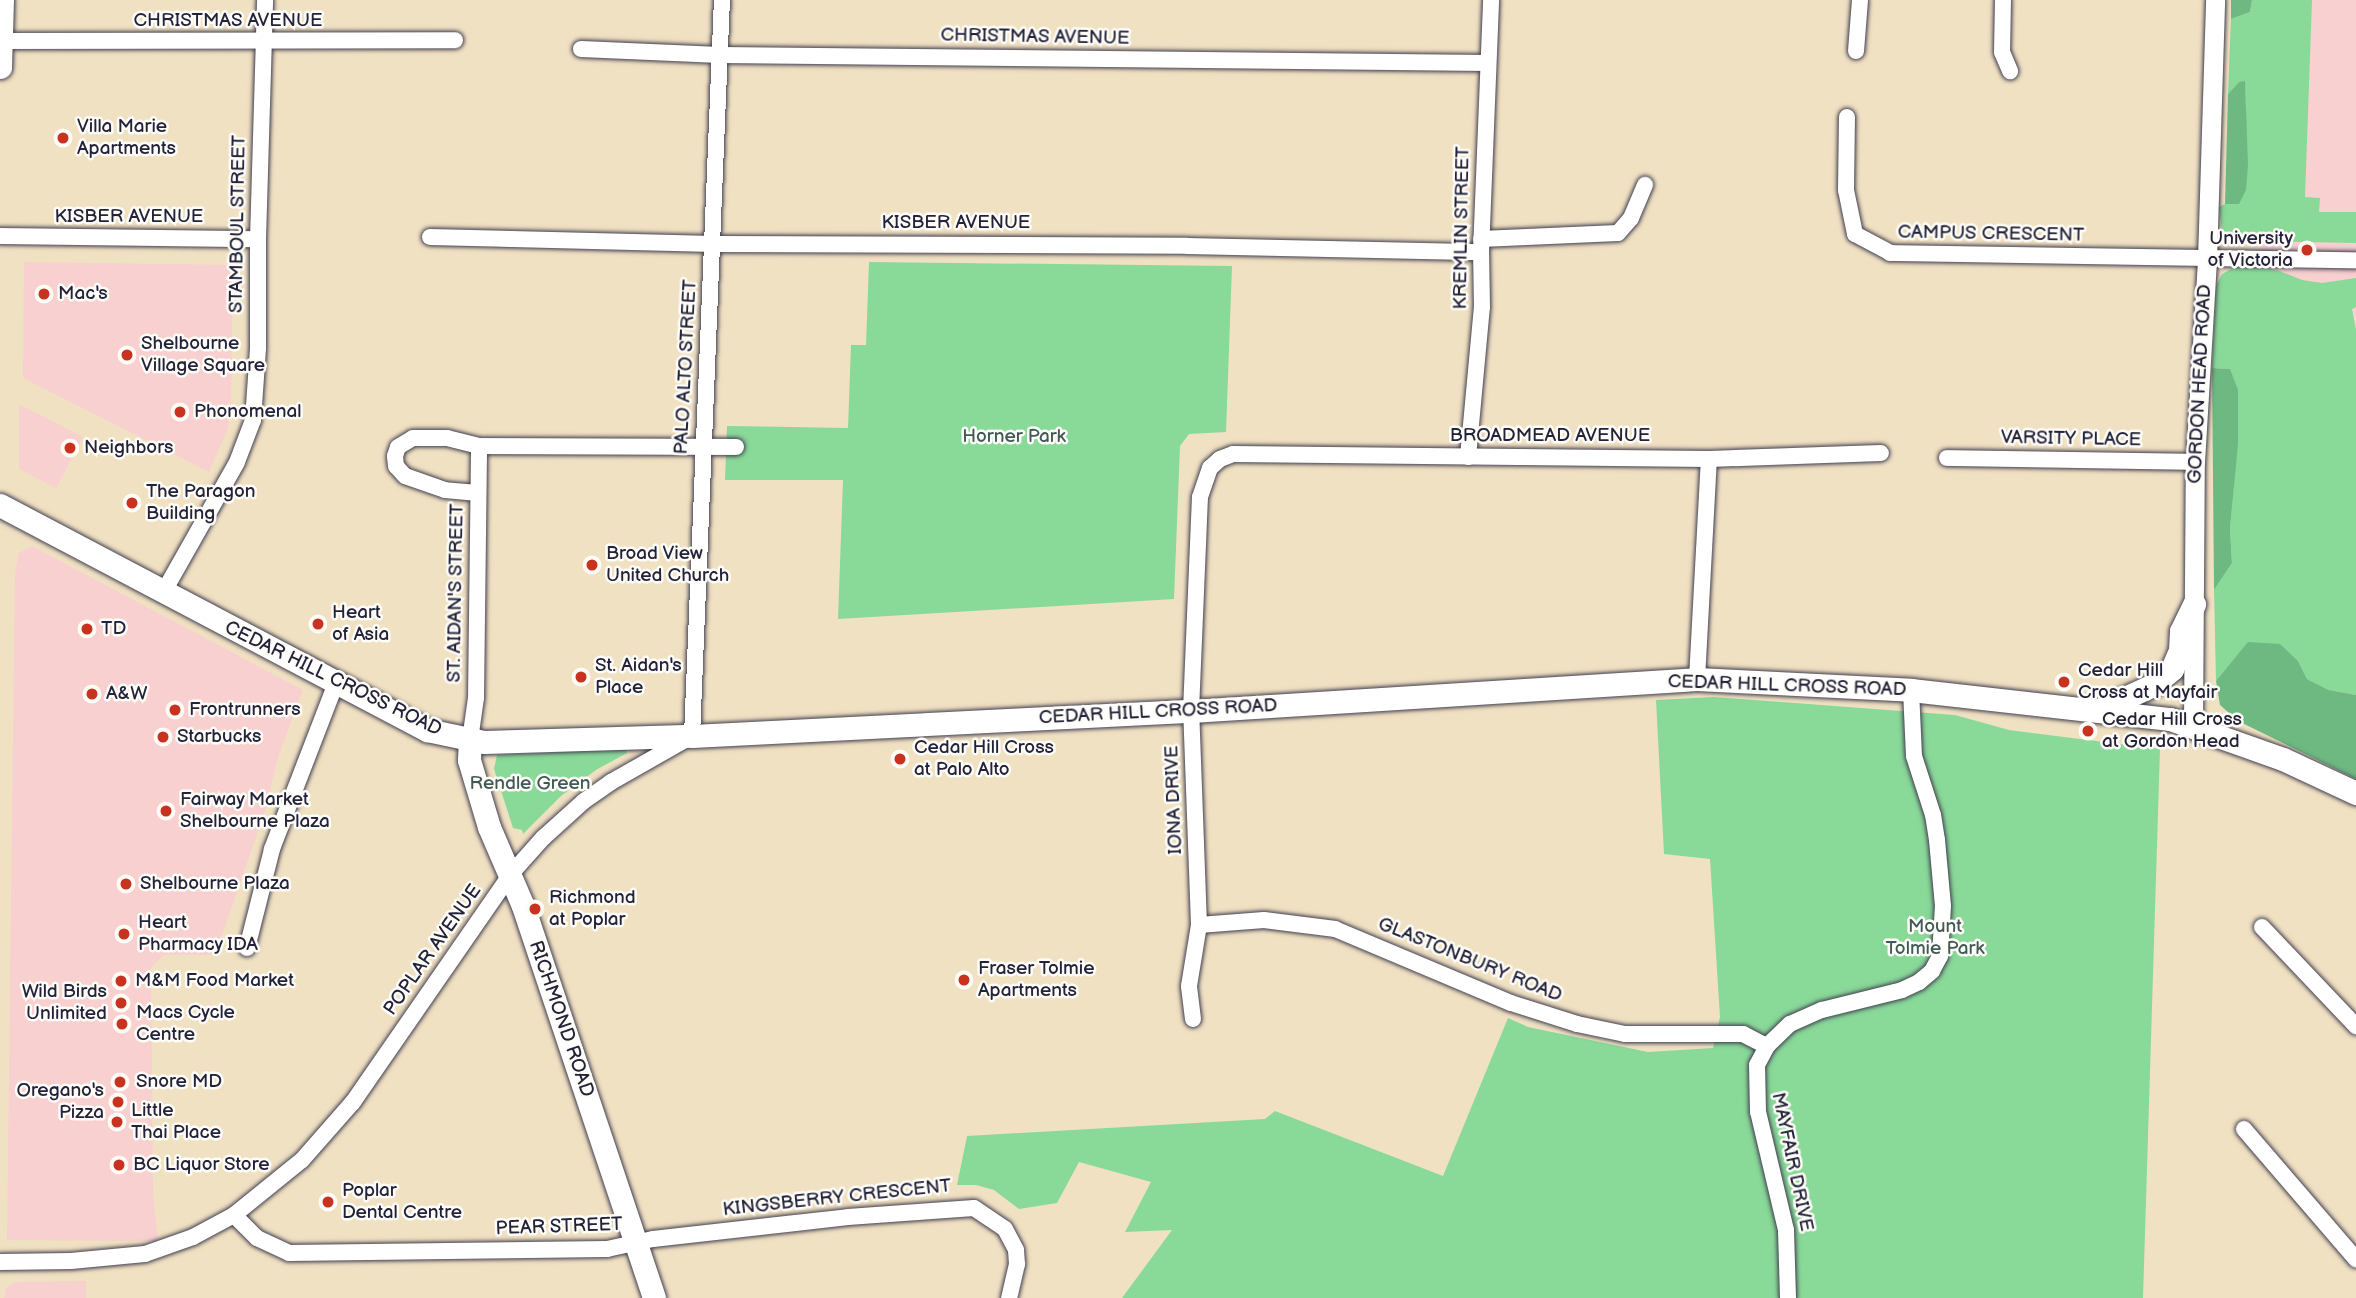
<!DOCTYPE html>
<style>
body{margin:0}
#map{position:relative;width:2356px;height:1298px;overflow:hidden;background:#f1e1c3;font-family:"Balsamiq Sans",sans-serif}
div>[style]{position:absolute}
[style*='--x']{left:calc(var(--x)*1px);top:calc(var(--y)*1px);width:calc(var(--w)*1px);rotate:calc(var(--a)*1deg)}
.built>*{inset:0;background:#f7d0cf}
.green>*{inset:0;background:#89d999}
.forest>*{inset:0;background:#6eb981}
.roads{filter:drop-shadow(0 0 2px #413f4f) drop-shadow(0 0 2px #413f4f)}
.minor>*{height:16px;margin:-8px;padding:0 8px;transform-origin:8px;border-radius:8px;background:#fff}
.tertiary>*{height:19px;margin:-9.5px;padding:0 9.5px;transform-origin:9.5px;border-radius:9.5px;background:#fff}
.secondary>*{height:23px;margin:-11.5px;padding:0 11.5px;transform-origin:11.5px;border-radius:11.5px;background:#fff}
.dots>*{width:19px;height:19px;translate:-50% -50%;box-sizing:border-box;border:4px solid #fdfcf7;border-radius:50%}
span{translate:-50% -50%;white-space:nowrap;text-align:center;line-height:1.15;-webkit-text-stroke:5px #fdfcf7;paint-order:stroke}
.street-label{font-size:19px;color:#22223b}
.poi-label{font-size:19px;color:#22223b}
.left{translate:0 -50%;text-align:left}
.right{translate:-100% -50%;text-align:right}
.park-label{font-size:19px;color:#415957}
</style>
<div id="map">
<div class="built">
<div style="clip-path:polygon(2268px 0,2356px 0,2356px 727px,2250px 501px)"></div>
<div style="clip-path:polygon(24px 262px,233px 265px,231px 409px,227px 431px,209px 472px,23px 378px)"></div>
<div style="clip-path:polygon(19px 404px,83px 437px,56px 488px,19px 469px)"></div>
<div style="clip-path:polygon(32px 546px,303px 690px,278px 757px,264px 814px,215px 955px,164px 955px,151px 967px,153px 1194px,158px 1241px,7px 1240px,15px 571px,19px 553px)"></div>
<div style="clip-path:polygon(86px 1281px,86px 1298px,4px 1298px,6px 1288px,16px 1282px)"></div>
</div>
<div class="green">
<div style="clip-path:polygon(2252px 0,2312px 0,2305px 197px,2320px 198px,2319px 212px,2356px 212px,2356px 243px,2236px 241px,2222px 232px,2219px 207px,2225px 204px,2239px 203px,2246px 133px,2245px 82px,2239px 82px,2228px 94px,2231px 19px,2250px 12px)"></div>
<div style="clip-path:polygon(869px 262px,1232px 266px,1226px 432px,1189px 434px,1180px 446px,1174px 599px,838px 619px,843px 480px,725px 480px,727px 426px,848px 428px,851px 345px,866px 345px)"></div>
<div style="clip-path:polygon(2256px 267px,2277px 270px,2302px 280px,2322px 283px,2356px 278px,2356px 307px,2352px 309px,2356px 330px,2356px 695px,2329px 690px,2307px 679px,2298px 661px,2248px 643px,2216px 681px,2214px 590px,2232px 563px,2230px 529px,2234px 484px,2229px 369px,2212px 368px,2216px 286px,2222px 274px,2233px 268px)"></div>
<div style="clip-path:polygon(1714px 697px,1955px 715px,2009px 730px,2160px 749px,2143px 1298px,1122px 1298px,1172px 1230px,1125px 1232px,1151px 1182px,1079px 1162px,1057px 1203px,1019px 1209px,994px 1190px,976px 1185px,957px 1185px,967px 1136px,1265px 1119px,1275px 1111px,1443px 1176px,1508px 1018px,1528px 1027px,1648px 1052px,1713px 1048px,1720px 1017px,1710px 859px,1664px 854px,1656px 700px)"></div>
<div style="clip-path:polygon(627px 749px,627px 753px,596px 770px,561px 796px,523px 834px,522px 830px,513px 828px,494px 769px,497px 755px)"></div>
</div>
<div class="forest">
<div style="clip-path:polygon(2231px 0,2252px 0,2250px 12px,2231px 19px)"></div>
<div style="clip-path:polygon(2245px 81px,2248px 165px,2246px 190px,2239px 204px,2225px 204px,2228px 94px,2239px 82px)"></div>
<div style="clip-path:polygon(2212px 368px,2230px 369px,2238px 390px,2238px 444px,2230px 529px,2232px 563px,2214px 590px)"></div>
<div style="clip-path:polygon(2248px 642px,2280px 644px,2298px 661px,2307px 679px,2329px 690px,2356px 695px,2356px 779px,2238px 721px,2220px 705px,2216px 681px)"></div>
</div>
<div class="roads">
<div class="minor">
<div style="--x:2003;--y:0;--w:52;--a:91.1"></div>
<div style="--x:2002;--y:52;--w:21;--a:67"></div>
<div style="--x:0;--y:41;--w:455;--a:-0.1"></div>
<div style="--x:581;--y:49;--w:139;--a:2.5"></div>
<div style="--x:720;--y:55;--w:768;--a:0.6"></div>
<div style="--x:1856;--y:51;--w:51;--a:-85.5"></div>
<div style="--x:1847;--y:117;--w:73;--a:90.8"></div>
<div style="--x:1846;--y:190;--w:45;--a:78.4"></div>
<div style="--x:1855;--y:234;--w:40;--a:28"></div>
<div style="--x:1890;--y:253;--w:466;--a:0.9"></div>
<div style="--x:0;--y:236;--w:258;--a:0.7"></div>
<div style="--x:430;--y:237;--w:284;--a:1.4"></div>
<div style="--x:714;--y:244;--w:473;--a:0.2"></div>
<div style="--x:1187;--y:246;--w:294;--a:1.2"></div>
<div style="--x:1481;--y:239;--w:137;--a:-2.5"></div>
<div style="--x:1618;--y:233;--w:20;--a:-49"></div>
<div style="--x:1631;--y:218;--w:36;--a:-67"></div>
<div style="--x:1468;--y:457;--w:151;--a:-84.7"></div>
<div style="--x:1482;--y:307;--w:55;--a:-91"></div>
<div style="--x:1481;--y:252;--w:252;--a:-87.7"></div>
<div style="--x:1947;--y:458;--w:248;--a:0.9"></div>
<div style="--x:478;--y:493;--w:33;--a:-175"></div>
<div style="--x:445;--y:490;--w:42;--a:-160.7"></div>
<div style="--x:405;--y:476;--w:13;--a:-132"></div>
<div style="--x:396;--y:466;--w:10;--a:-96"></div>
<div style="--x:395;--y:456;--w:9;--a:-72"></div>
<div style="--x:398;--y:447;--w:17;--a:-31"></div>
<div style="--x:413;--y:438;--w:34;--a:0"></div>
<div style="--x:447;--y:438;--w:33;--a:14"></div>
<div style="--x:479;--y:446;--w:257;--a:0.2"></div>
<div style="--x:163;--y:593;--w:150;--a:-60.5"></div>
<div style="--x:237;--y:462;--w:45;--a:-69.1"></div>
<div style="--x:253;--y:420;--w:72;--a:-86"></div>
<div style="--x:258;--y:348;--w:109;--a:-90"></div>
<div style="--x:258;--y:239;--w:239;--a:-88.3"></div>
<div style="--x:1697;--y:679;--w:220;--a:-86.9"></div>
<div style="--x:470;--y:740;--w:42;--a:-81.9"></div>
<div style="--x:476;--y:698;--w:252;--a:-89.3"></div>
<div style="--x:1199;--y:925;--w:65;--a:-4.4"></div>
<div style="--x:1264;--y:920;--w:72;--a:7.2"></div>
<div style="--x:1335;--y:929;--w:191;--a:22.8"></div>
<div style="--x:1511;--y:1003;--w:69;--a:17.7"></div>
<div style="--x:1577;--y:1024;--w:49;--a:11.8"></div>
<div style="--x:1625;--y:1034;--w:118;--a:0"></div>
<div style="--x:1743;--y:1034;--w:27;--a:27"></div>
<div style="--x:2262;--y:927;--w:137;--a:46.5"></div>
<div style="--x:247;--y:948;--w:102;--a:-75.8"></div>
<div style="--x:272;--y:849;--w:178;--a:-68.9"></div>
<div style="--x:1193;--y:1019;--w:33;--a:-97"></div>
<div style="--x:1189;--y:986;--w:62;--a:-80.7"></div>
<div style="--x:1199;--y:925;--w:214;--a:-92.1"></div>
<div style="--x:1191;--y:711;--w:214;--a:-87.6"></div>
<div style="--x:1200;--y:497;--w:31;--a:-71"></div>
<div style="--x:1210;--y:468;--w:13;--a:-42"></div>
<div style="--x:1220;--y:459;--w:14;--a:-21"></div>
<div style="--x:1233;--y:454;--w:476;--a:0.6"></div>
<div style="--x:1709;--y:459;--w:172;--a:-2"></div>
<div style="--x:2244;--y:1129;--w:172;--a:49.3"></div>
<div style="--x:234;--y:1215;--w:33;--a:45"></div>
<div style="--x:257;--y:1238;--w:35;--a:25"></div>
<div style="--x:289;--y:1253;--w:318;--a:-0.7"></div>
<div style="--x:607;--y:1249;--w:47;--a:-12.3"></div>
<div style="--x:653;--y:1239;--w:196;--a:-6.4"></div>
<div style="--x:848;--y:1217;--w:126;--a:-4.1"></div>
<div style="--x:974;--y:1208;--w:37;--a:34"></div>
<div style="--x:1005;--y:1229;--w:24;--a:62"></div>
<div style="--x:1016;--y:1250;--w:14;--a:86"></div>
<div style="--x:1017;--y:1264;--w:35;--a:103"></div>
<div style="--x:0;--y:1262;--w:71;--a:-0.8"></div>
<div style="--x:71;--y:1261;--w:74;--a:-5.4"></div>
<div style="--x:145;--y:1254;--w:51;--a:-19.5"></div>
<div style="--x:193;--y:1237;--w:47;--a:-28.2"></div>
<div style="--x:234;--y:1215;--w:87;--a:-39"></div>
<div style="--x:302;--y:1160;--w:77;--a:-48.7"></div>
<div style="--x:353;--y:1102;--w:276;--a:-55.3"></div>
<div style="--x:510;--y:875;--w:50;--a:-48.3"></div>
<div style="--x:543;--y:838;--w:55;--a:-42.1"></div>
<div style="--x:584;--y:801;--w:33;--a:-35"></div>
<div style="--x:611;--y:782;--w:93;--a:-29.6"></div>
<div style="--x:692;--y:736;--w:737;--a:-87.67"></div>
<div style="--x:1788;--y:1298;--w:68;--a:-91.7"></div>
<div style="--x:1786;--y:1230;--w:121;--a:-103.3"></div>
<div style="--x:1758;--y:1112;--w:47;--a:-91.2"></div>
<div style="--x:1757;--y:1065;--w:21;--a:-62"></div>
<div style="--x:1767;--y:1046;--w:32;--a:-44"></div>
<div style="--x:1790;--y:1024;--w:35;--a:-24"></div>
<div style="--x:1822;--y:1010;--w:82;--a:-14"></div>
<div style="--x:1902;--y:990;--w:19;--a:-25"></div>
<div style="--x:1919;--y:982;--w:17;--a:-40"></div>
<div style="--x:1932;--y:971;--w:17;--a:-62"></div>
<div style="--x:1940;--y:956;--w:50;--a:-86.6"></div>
<div style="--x:1943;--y:906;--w:66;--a:-95.2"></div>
<div style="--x:1937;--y:840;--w:25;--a:-99"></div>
<div style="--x:1933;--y:815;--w:62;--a:-107.9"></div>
<div style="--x:1914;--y:756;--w:66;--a:-92.6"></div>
</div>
<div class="tertiary">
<div style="--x:2193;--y:725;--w:263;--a:-89.6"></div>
<div style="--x:2195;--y:462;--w:203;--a:-86.6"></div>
<div style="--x:2207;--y:259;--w:259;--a:-88.2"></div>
</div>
<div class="secondary">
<div style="--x:0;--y:67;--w:67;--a:-88.3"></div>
<div style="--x:0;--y:505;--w:483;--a:27.8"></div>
<div style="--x:427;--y:730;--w:58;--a:11.9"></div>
<div style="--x:484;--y:742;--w:208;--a:-1.7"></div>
<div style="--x:692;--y:736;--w:500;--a:-2.9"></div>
<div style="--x:1191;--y:711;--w:507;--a:-3.62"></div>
<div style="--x:1697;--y:679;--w:214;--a:2.9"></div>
<div style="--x:1911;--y:690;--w:261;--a:6.4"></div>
<div style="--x:2170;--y:719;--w:120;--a:19.5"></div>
<div style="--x:2283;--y:759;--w:81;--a:25"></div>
<div style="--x:2101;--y:709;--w:57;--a:-24.8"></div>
<div style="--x:2153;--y:685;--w:25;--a:-40"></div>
<div style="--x:2172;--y:669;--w:21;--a:-67"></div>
<div style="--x:2180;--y:650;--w:19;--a:-87"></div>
<div style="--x:2181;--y:631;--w:30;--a:-64"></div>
<div style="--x:470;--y:740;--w:20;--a:93"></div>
<div style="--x:469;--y:760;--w:70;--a:73.4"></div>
<div style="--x:489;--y:827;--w:86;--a:66.7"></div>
<div style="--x:523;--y:906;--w:413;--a:71.5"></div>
</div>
</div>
<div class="dots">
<div style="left:63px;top:138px;background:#c8321e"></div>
<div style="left:2307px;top:250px;background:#c8321e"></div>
<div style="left:44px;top:294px;background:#c8321e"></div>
<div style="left:127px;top:355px;background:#c8321e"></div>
<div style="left:180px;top:412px;background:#c8321e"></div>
<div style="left:70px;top:448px;background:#c8321e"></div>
<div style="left:132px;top:503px;background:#c8321e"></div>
<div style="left:592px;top:565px;background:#c8321e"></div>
<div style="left:318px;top:624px;background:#c8321e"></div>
<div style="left:87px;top:629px;background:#c8321e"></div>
<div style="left:581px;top:677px;background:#c8321e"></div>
<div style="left:2064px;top:682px;background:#c8321e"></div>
<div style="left:92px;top:694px;background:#c8321e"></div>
<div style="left:175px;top:710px;background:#c8321e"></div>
<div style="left:2088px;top:731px;background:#c8321e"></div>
<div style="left:163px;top:737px;background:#c8321e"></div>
<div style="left:900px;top:759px;background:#c8321e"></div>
<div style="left:166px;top:811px;background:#c8321e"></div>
<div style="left:126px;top:884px;background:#c8321e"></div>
<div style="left:535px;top:909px;background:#c8321e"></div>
<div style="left:124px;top:934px;background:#c8321e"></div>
<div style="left:964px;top:980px;background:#c8321e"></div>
<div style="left:121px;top:981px;background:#c8321e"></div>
<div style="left:121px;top:1003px;background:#c8321e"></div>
<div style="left:122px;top:1024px;background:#c8321e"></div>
<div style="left:120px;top:1082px;background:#c8321e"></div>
<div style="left:118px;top:1102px;background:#c8321e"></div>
<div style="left:117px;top:1122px;background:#c8321e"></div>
<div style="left:119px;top:1165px;background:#c8321e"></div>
<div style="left:328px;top:1202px;background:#c8321e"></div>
</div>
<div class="street-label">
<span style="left:228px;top:21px">CHRISTMAS AVENUE</span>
<span style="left:1035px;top:37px;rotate:1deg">CHRISTMAS AVENUE</span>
<span style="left:129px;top:217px">KISBER AVENUE</span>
<span style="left:956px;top:223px">KISBER AVENUE</span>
<span style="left:238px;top:224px;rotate:-89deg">STAMBOUL STREET</span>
<span style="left:1462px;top:228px;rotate:-89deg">KREMLIN STREET</span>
<span style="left:1991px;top:234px;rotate:1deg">CAMPUS CRESCENT</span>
<span style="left:686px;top:367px;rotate:-87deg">PALO ALTO STREET</span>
<span style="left:2200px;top:384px;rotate:-87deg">GORDON HEAD ROAD</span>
<span style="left:1550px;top:436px">BROADMEAD AVENUE</span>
<span style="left:2071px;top:439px;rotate:1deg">VARSITY PLACE</span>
<span style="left:456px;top:593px;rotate:-89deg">ST. AIDAN'S STREET</span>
<span style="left:333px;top:679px;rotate:26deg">CEDAR HILL CROSS ROAD</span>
<span style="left:1787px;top:686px;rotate:2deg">CEDAR HILL CROSS ROAD</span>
<span style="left:1158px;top:712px;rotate:-3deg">CEDAR HILL CROSS ROAD</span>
<span style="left:1174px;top:800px;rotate:-92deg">IONA DRIVE</span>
<span style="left:433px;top:950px;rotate:-55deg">POPLAR AVENUE</span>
<span style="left:1470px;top:960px;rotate:22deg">GLASTONBURY ROAD</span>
<span style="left:561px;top:1019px;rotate:71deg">RICHMOND ROAD</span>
<span style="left:1792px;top:1162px;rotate:78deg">MAYFAIR DRIVE</span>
<span style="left:837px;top:1198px;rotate:-6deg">KINGSBERRY CRESCENT</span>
<span style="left:559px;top:1227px;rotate:-2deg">PEAR STREET</span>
</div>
<div class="poi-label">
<span class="left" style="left:77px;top:138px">Villa Marie<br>Apartments</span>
<span class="right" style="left:2293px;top:250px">University<br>of Victoria</span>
<span class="left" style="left:58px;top:294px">Mac's</span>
<span class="left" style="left:141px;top:355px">Shelbourne<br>Village Square</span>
<span class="left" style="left:194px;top:412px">Phonomenal</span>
<span class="left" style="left:84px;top:448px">Neighbors</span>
<span class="left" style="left:146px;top:503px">The Paragon<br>Building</span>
<span class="left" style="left:606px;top:565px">Broad View<br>United Church</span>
<span class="left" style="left:332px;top:624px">Heart<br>of Asia</span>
<span class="left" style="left:101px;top:629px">TD</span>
<span class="left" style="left:595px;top:677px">St. Aidan's<br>Place</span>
<span class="left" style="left:2078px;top:682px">Cedar Hill<br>Cross at Mayfair</span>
<span class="left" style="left:106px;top:694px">A&amp;W</span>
<span class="left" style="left:189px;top:710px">Frontrunners</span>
<span class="left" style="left:2102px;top:731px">Cedar Hill Cross<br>at Gordon Head</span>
<span class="left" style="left:177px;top:737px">Starbucks</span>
<span class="left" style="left:914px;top:759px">Cedar Hill Cross<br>at Palo Alto</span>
<span class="left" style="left:180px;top:811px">Fairway Market<br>Shelbourne Plaza</span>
<span class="left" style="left:140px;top:884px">Shelbourne Plaza</span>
<span class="left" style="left:549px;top:909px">Richmond<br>at Poplar</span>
<span class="left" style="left:138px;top:934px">Heart<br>Pharmacy IDA</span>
<span class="left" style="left:978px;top:980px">Fraser Tolmie<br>Apartments</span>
<span class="left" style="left:135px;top:981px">M&amp;M Food Market</span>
<span class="right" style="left:107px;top:1003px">Wild Birds<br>Unlimited</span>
<span class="left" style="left:136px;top:1024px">Macs Cycle<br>Centre</span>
<span class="left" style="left:136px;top:1082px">Snore MD</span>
<span class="right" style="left:104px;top:1102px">Oregano's<br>Pizza</span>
<span class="left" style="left:131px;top:1122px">Little<br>Thai Place</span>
<span class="left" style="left:133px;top:1165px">BC Liquor Store</span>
<span class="left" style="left:342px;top:1202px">Poplar<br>Dental Centre</span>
</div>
<div class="park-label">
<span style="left:1014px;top:437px">Horner Park</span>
<span style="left:530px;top:784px">Rendle Green</span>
<span style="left:1935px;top:938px">Mount<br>Tolmie Park</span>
</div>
</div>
